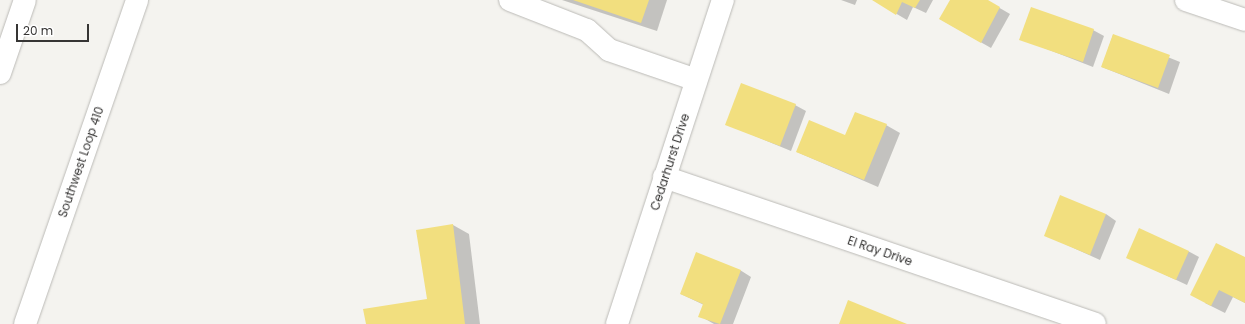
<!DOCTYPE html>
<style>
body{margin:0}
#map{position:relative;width:1245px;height:324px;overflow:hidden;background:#f4f3ef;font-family:Poppins,sans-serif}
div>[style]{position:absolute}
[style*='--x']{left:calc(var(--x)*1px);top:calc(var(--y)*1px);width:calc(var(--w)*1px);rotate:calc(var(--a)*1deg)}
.shadow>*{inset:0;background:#0003}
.building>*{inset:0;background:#f2df7f}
.roads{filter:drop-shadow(0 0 1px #bbbab6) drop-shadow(0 0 1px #bbbab6)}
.minor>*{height:22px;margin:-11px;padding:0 11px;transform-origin:11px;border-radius:11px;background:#fff}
.major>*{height:22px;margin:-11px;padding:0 11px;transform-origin:11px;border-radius:11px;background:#fff}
.highway>*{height:22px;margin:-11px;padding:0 11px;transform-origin:11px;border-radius:11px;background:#fff}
span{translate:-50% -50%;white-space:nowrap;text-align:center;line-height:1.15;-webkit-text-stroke:3.5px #fff;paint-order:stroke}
.street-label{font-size:12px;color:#363534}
.scale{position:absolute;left:16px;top:24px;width:73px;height:18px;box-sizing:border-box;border:2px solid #363534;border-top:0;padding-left:5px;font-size:12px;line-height:14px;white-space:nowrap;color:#363534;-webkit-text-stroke:3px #fff;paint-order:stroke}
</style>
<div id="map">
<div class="shadow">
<div style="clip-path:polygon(562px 0,667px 0,657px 31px)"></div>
<div style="clip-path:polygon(841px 0,857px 0,855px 5px)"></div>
<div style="clip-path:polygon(873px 0,933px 0,926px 13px,913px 7px,907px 20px)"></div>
<div style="clip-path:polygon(951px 0,986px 0,1010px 14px,991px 48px,940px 19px)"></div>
<div style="clip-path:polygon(1093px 30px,1104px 36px,1093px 67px,1021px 39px)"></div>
<div style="clip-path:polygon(1113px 35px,1180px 62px,1169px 94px,1102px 67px)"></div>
<div style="clip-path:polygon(795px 105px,806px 111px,791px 151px,726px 124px)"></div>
<div style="clip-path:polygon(886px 125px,900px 133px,878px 187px,797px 152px)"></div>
<div style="clip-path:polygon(1106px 214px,1116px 221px,1100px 260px,1045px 235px)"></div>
<div style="clip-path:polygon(453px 225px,469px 234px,480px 324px,367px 324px,428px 300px,417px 231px)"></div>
<div style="clip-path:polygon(1188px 251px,1199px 257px,1187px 285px,1127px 257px)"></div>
<div style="clip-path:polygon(1245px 258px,1245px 303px,1233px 297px,1225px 313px,1205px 303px)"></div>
<div style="clip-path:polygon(740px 270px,751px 277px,733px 324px,714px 324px,700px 316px,704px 305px,681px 294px)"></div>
</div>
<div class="building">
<div style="clip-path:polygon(573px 0,649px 0,641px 23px)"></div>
<div style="clip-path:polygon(872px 0,920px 0,915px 8px,902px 2px,896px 15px)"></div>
<div style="clip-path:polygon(950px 0,988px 0,1000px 7px,981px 43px,939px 19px)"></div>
<div style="clip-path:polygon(1031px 7px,1094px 29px,1083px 62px,1019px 40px)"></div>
<div style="clip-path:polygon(1113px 34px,1170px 55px,1158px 88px,1101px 67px)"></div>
<div style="clip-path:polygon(741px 83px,796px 104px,780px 146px,725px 125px)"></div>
<div style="clip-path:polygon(855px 112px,887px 124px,864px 180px,796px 152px,809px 120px,845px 135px)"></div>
<div style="clip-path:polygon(1060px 195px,1106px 214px,1090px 255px,1044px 236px)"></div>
<div style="clip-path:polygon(453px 224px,465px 324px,366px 324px,363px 309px,427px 299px,416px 230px)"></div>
<div style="clip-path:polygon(1139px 228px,1189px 251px,1176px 280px,1126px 258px)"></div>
<div style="clip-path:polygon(1216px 243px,1245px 257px,1245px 303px,1219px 290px,1211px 306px,1190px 295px)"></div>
<div style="clip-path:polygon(696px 252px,741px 270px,720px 324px,698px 317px,703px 304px,680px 294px)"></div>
<div style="clip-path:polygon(848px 300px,907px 324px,839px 324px)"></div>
</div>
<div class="roads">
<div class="minor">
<div style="--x:510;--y:0;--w:83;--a:21.3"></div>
<div style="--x:587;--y:30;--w:30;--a:42"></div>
<div style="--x:609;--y:50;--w:92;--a:19"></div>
<div style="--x:1186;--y:0;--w:62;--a:18.7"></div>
<div style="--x:664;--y:177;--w:455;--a:18.8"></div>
<div style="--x:617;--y:324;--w:341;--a:-71.9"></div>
</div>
<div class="major">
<div style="--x:25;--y:324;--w:343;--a:-70.9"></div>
</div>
<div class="highway">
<div style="--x:0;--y:73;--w:77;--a:-71.1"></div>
</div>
</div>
<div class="street-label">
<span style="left:81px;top:162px;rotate:-71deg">Southwest Loop 410</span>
<span style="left:670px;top:162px;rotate:-72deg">Cedarhurst Drive</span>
<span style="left:880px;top:251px;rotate:19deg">El Ray Drive</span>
</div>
<div class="scale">20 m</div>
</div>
